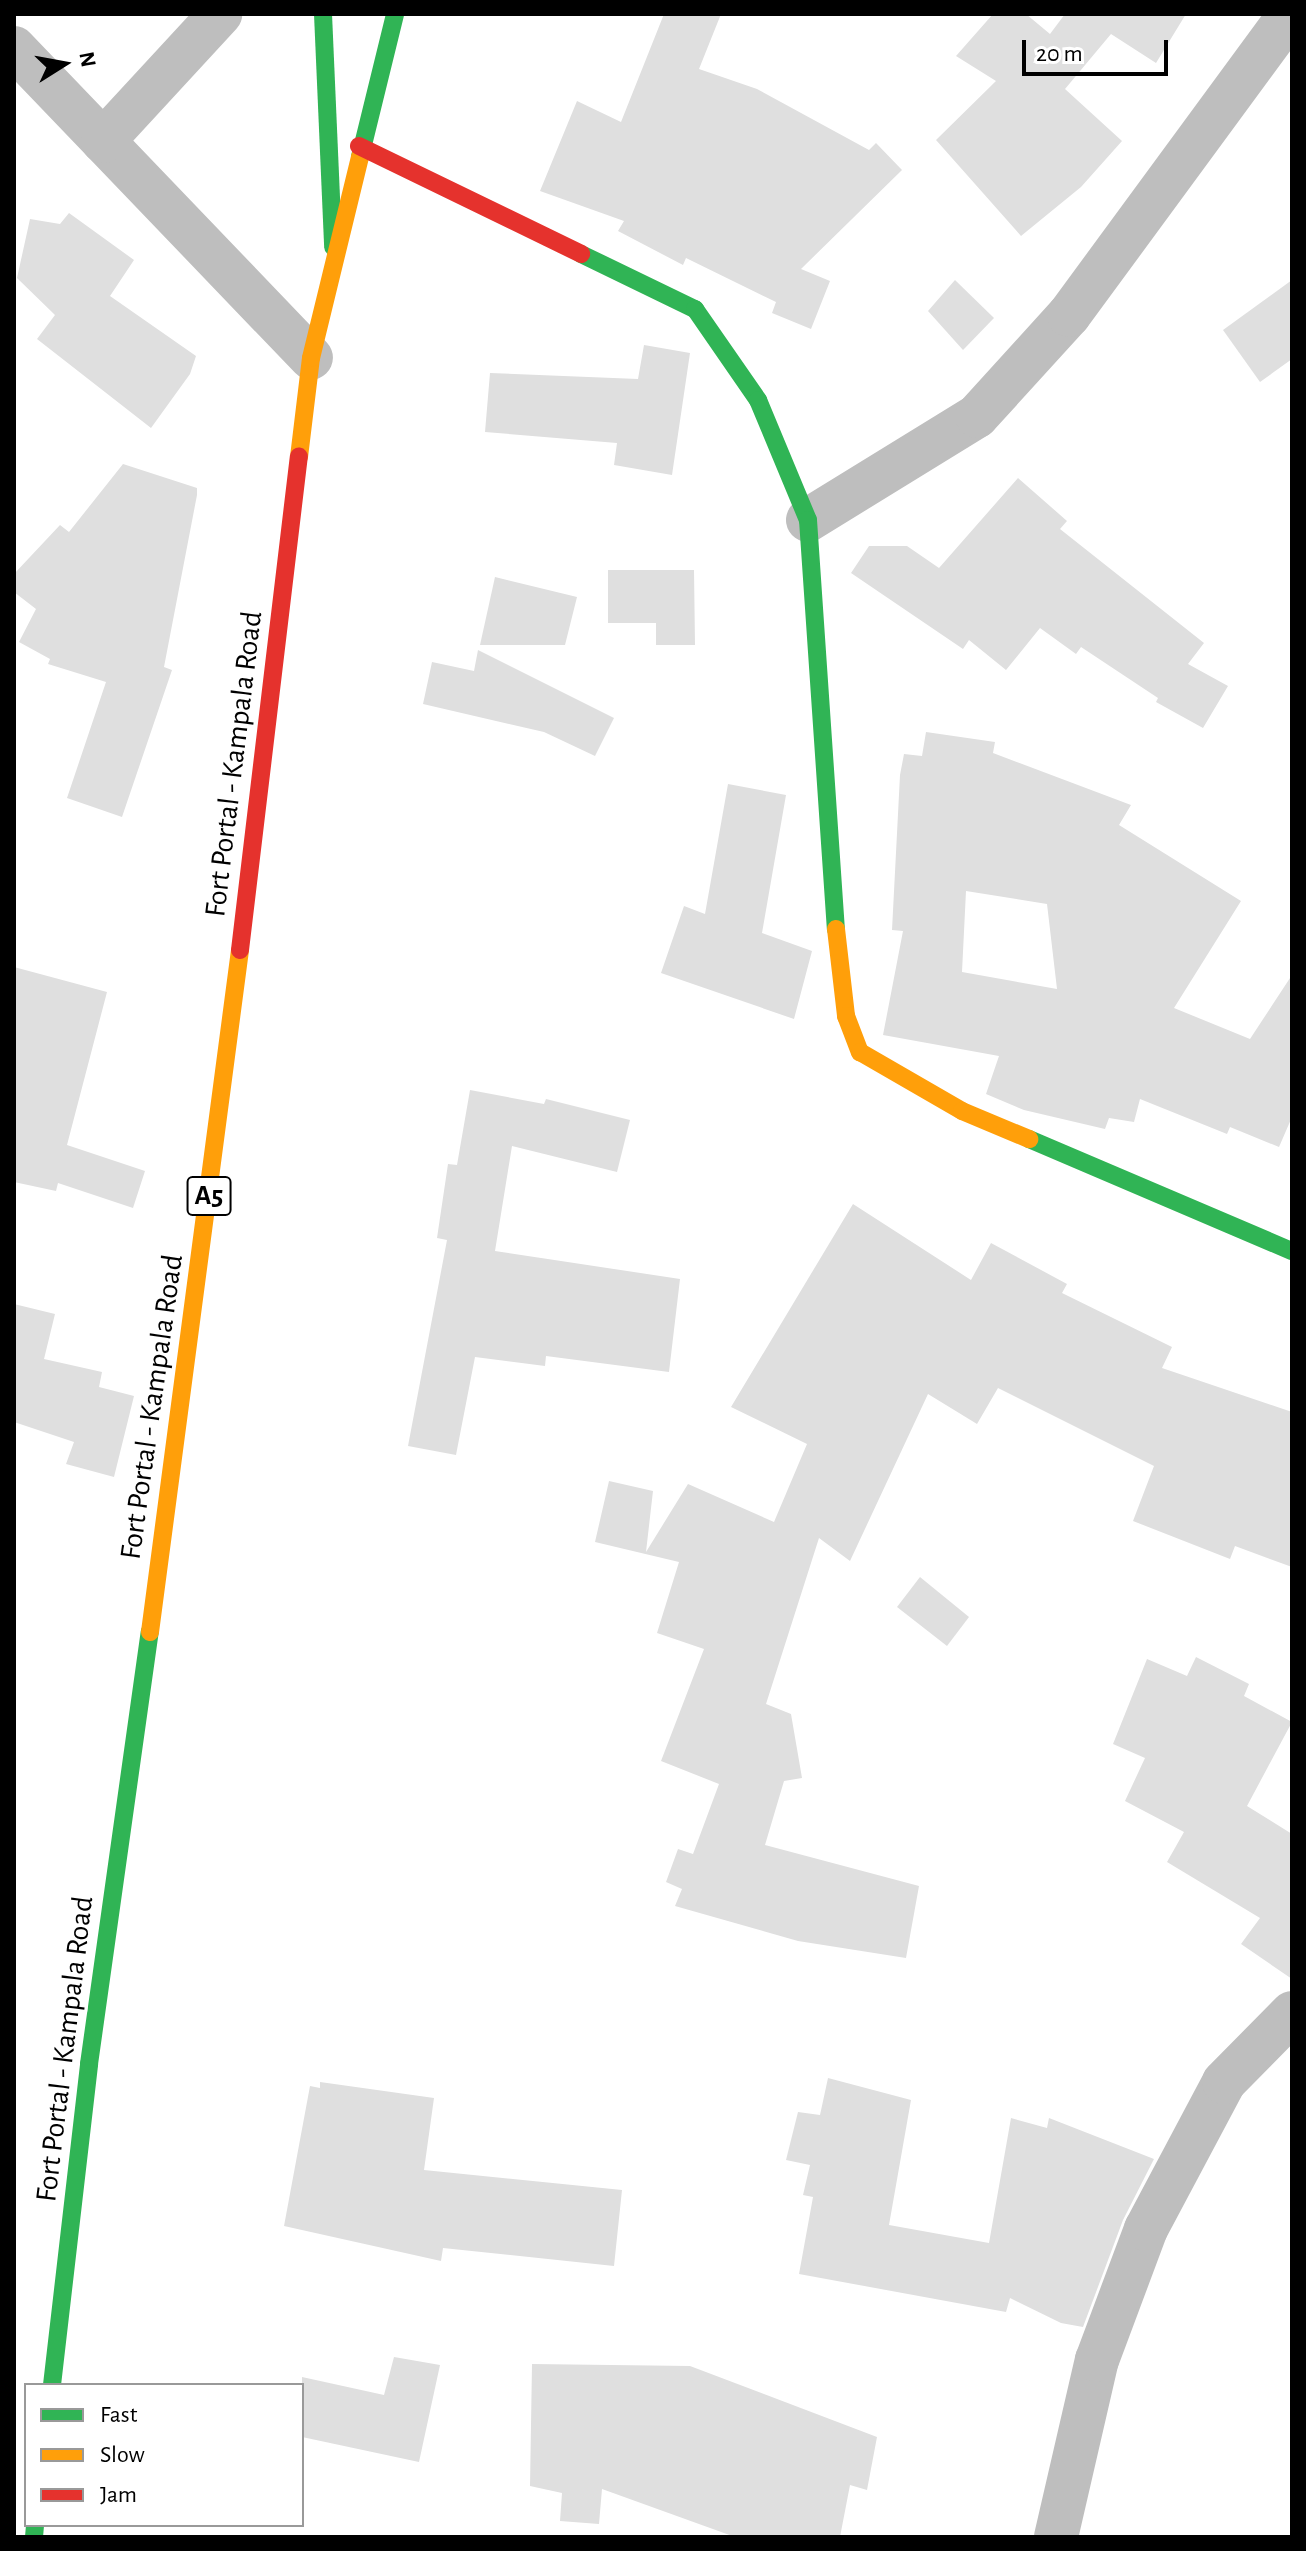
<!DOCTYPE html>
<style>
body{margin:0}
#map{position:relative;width:1306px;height:2551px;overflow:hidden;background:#fff;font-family:"Alegreya Sans",sans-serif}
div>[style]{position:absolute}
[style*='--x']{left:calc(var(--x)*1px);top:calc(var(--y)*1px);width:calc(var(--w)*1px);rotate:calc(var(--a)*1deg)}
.building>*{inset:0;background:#dfdfdf}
.street>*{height:44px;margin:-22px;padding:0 22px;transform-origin:22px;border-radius:22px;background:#bebebe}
.fast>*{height:18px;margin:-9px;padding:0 9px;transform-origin:9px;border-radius:9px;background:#30b455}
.slow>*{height:18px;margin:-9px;padding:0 9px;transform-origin:9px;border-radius:9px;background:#ff9f0a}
.jam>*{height:18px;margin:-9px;padding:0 9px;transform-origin:9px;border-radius:9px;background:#e5322d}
span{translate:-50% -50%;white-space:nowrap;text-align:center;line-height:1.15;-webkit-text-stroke:6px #fff;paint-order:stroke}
.shield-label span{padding:2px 6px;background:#fff;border:2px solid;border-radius:6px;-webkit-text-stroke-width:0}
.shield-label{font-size:28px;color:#000;font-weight:700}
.street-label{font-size:30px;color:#000}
.frame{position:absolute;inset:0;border:16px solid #000;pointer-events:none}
.legend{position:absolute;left:24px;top:2383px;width:280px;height:144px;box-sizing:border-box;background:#fff;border:2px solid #999;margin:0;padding:10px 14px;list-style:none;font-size:24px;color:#000}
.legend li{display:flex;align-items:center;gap:16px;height:40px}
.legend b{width:40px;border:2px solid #999}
.north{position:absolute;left:24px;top:24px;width:80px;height:80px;-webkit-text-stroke:6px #fff;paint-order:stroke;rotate:79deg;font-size:22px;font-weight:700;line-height:32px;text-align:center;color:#000}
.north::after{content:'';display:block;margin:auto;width:28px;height:36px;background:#000;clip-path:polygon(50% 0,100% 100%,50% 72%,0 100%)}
.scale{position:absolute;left:1022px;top:40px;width:146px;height:36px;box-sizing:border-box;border:4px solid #000;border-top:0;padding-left:10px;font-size:24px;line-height:28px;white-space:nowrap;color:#000;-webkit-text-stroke:6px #fff;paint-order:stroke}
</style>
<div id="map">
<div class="building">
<div style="clip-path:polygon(664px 14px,721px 14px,699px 69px,757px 89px,869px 150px,876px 143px,902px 170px,801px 269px,830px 281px,811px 329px,772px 313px,776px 302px,686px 258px,683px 265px,618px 231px,624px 221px,540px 191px,577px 101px,621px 122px)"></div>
<div style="clip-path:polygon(993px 14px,1026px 14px,1050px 34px,1065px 14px,1186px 14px,1156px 63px,1111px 34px,1065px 89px,1122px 141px,1081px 187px,1021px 236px,936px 140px,996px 81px,956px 56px)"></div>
<div style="clip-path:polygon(69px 213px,134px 260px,110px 296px,196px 356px,190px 374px,151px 428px,37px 339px,55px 315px,17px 278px,30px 219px,60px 224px)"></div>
<div style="clip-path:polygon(955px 280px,994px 318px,963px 350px,928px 311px)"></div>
<div style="clip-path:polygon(1292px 280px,1292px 359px,1260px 382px,1223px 330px)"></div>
<div style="clip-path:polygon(644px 345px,690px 353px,672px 475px,614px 465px,617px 443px,485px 432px,490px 373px,638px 379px)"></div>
<div style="clip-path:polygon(123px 464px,197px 488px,197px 495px,164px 667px,172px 670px,122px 817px,67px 798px,106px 682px,48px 664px,50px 659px,19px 642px,36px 609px,14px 592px,14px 574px,60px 525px,69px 532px)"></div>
<div style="clip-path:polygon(1018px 478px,1067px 521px,1060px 529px,1204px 643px,1188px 664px,1228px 686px,1203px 728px,1156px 702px,1158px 698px,1081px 647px,1076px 654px,1040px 628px,1006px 670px,969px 640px,963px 649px,851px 573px,869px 546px,907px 546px,939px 568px)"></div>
<div style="clip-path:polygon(608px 570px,694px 570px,695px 645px,656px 645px,656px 623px,608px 623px)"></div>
<div style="clip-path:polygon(495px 577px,577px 597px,565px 645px,480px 645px)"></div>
<div style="clip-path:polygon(478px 650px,614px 718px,595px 756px,544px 732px,423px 704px,432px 662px,474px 671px)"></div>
<div style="clip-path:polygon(evenodd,926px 732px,995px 742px,993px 753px,1131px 805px,1119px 825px,1241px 901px,1174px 1008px,1250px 1039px,1292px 975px,1292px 1117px,1279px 1147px,1230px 1127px,1227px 1134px,1140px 1099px,1134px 1122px,1109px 1118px,1105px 1129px,1024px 1110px,986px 1094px,999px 1056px,883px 1035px,903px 931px,892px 930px,900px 775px,904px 754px,922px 756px,926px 732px,966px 891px,1047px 904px,1057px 989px,962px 972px,966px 891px)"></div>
<div style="clip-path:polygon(728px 784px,786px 795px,762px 933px,812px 951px,794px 1019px,661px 973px,684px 906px,705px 914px)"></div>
<div style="clip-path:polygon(14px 967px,107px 992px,67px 1145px,145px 1171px,133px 1208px,58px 1183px,56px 1191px,14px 1182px)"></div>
<div style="clip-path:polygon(470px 1090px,544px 1104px,546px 1099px,630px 1120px,617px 1172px,512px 1146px,495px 1251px,680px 1279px,669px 1372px,546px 1356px,545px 1366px,475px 1357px,456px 1455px,408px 1446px,447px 1240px,437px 1238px,448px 1164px,457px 1165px)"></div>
<div style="clip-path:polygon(853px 1204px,971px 1280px,991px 1243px,1067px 1284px,1062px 1293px,1172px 1347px,1162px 1368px,1292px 1412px,1292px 1567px,1235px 1546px,1230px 1559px,1133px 1521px,1154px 1466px,998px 1388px,977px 1424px,928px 1394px,850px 1561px,819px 1538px,766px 1704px,791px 1714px,802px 1778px,784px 1781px,765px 1845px,919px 1886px,906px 1958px,798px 1941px,675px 1906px,682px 1889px,666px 1882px,678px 1849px,693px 1854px,719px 1784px,661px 1761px,704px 1649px,657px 1633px,679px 1562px,595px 1542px,609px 1481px,653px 1491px,646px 1552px,688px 1484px,774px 1522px,807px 1444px,731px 1407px)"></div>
<div style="clip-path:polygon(14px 1304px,55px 1314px,44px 1359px,102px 1372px,99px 1387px,134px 1396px,114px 1477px,66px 1464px,74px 1442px,14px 1422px)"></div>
<div style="clip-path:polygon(920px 1577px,969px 1617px,947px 1646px,897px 1607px)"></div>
<div style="clip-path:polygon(1196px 1657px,1249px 1684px,1244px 1696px,1292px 1722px,1247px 1806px,1292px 1834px,1292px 1979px,1241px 1944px,1260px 1918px,1167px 1862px,1184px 1832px,1125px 1801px,1145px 1758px,1113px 1744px,1147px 1659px,1187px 1676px)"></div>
<div style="clip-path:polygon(828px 2078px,911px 2100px,889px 2225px,989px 2243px,1011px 2118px,1047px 2128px,1049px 2118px,1154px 2159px,1123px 2220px,1083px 2327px,1061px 2323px,1010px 2298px,1006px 2312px,799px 2274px,813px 2197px,803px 2195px,810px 2165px,786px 2160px,798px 2112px,820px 2115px)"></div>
<div style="clip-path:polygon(320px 2082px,434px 2098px,424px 2170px,622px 2190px,614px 2266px,443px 2248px,441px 2261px,284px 2226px,310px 2086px,320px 2088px)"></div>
<div style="clip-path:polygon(394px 2357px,440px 2365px,419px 2462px,302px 2437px,302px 2377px,384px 2395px)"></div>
<div style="clip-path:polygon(532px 2364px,690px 2366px,877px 2437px,867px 2490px,850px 2485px,840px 2537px,735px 2537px,602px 2489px,599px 2524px,560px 2521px,562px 2493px,530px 2486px)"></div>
</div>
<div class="street">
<div style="--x:14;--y:48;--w:429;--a:46.2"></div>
<div style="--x:103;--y:141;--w:173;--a:-47.3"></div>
<div style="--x:808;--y:520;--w:198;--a:-31.6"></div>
<div style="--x:977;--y:416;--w:137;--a:-47.7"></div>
<div style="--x:1069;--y:315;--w:373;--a:-53.7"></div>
<div style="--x:1056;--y:2537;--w:182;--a:-77"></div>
<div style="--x:1097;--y:2360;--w:140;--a:-69.5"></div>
<div style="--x:1146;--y:2229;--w:166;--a:-62"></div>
<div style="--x:1224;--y:2082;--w:97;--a:-45.4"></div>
</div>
<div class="fast">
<div style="--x:323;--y:14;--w:233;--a:87.5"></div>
<div style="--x:360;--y:157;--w:147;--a:-76.2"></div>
<div style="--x:581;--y:254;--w:127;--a:25.8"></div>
<div style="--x:695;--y:309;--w:111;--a:55.3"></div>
<div style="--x:758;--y:400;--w:130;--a:67.4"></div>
<div style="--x:808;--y:520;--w:410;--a:86.1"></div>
<div style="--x:1029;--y:1139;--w:286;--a:23.1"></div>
<div style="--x:52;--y:2385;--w:323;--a:-83.4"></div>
<div style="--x:89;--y:2064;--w:436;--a:-82"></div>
<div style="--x:34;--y:2537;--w:12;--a:-85"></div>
</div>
<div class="slow">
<div style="--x:299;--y:457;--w:100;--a:-83.1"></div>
<div style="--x:311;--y:358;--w:207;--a:-76.3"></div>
<div style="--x:836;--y:929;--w:88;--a:83.4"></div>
<div style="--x:846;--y:1016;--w:39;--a:69"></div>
<div style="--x:860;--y:1052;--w:118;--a:30"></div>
<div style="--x:962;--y:1111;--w:73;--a:22.7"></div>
<div style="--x:150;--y:1632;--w:688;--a:-82.48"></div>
</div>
<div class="jam">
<div style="--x:359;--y:146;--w:247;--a:25.9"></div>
<div style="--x:240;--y:950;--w:497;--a:-83.2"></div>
</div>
<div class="shield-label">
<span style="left:209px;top:1196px">A5</span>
</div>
<div class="street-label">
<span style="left:234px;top:764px;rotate:-83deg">Fort Portal - Kampala Road</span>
<span style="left:152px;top:1407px;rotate:-82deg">Fort Portal - Kampala Road</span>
<span style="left:65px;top:2049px;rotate:-83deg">Fort Portal - Kampala Road</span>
</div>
<div class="frame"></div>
<ul class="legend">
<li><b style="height:10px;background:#30b455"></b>Fast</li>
<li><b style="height:10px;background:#ff9f0a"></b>Slow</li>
<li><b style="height:10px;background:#e5322d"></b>Jam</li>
</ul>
<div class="north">N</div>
<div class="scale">20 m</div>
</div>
